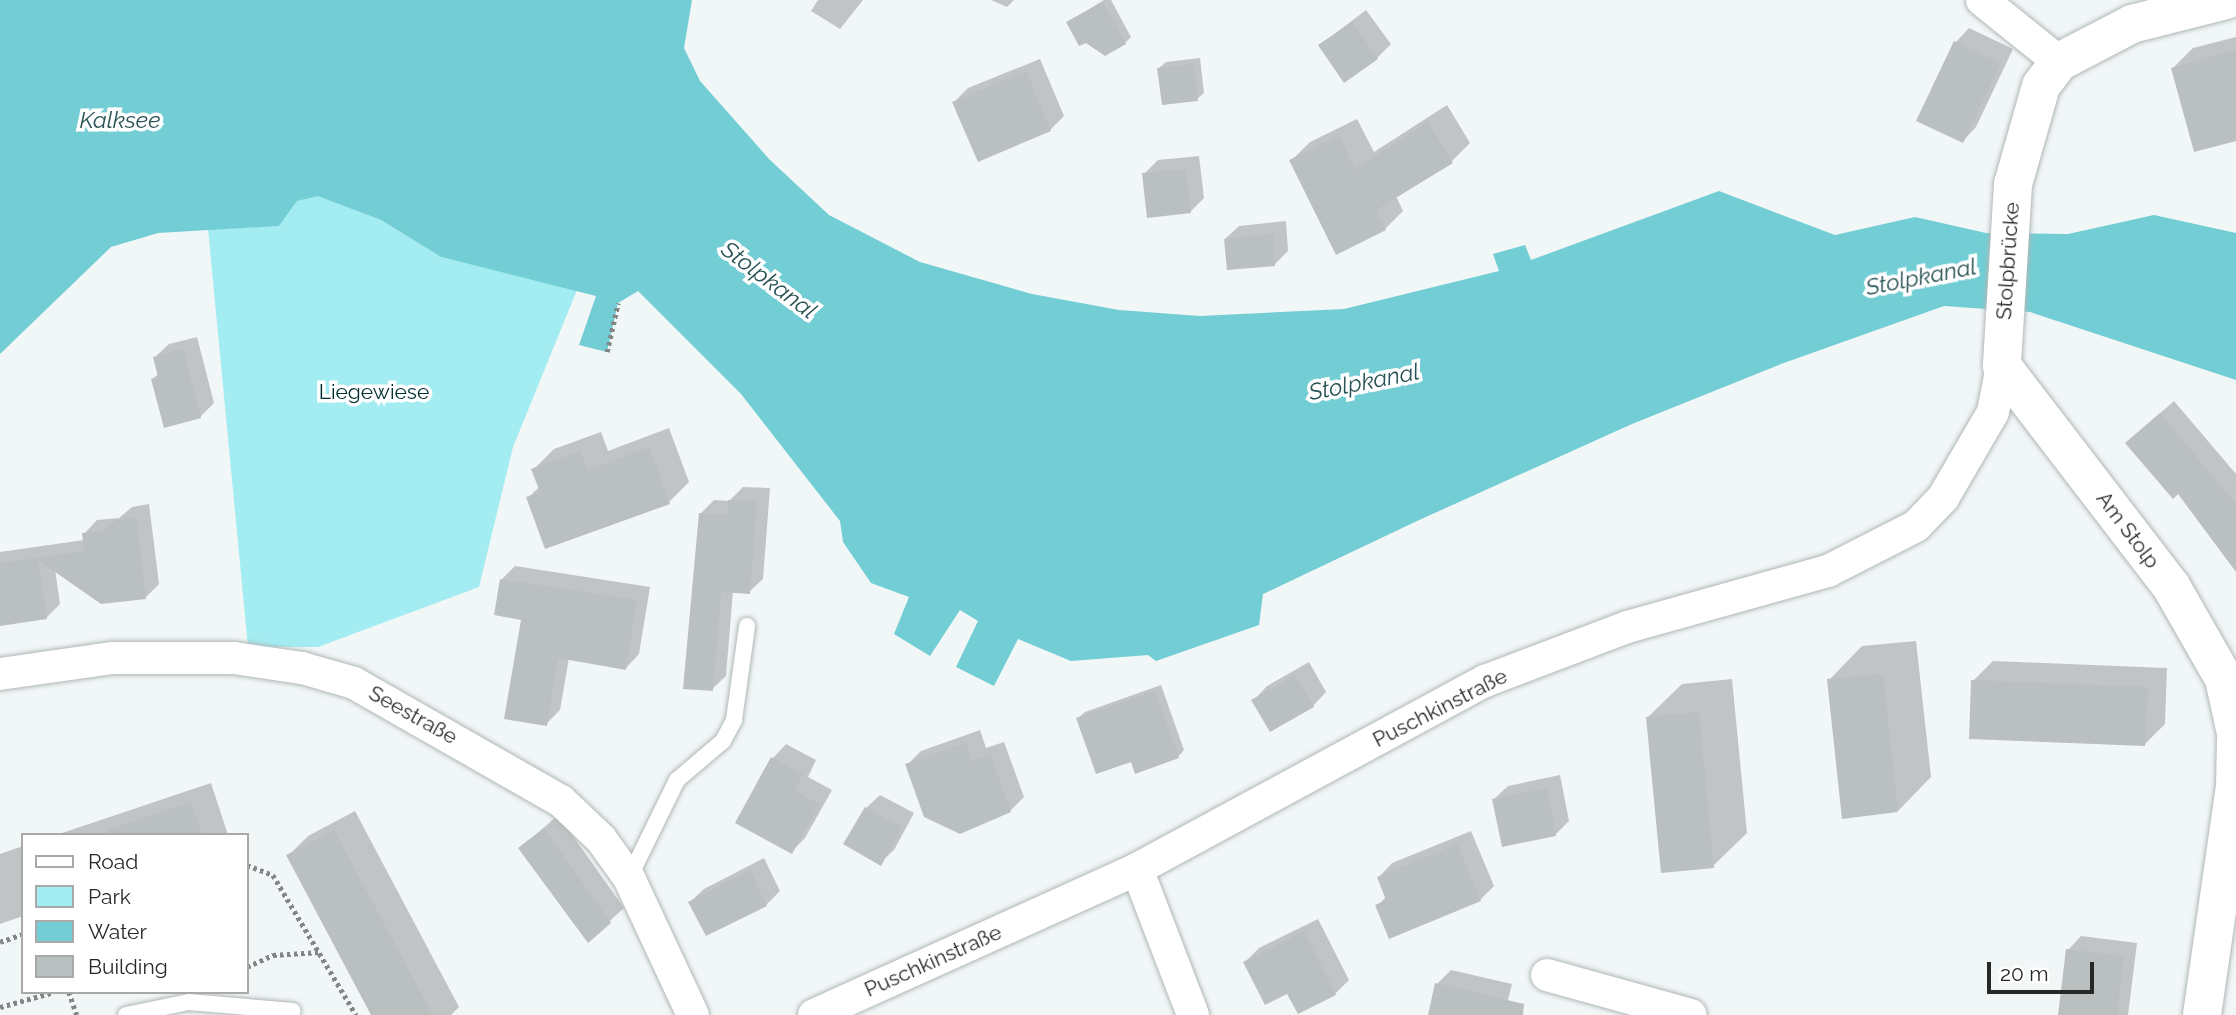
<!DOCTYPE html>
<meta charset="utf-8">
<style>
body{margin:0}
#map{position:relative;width:2236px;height:1015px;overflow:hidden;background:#f1f6f7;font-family:Raleway,sans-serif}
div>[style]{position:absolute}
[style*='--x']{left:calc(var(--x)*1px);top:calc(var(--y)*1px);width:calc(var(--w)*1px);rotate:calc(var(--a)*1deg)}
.green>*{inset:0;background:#a3ecf1}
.water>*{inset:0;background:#72ced4}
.shadow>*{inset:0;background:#0003}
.building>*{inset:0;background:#babfc0}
.path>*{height:4.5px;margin-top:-2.25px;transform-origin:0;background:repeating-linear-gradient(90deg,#828686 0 3.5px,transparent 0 7px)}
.roads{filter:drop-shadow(0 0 2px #b1b7b7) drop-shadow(0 0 2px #b1b7b7)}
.lane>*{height:16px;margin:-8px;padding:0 8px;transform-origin:8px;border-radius:8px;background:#fff}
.street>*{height:32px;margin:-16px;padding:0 16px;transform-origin:16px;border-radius:16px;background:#fff}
.secondary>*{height:38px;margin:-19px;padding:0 19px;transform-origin:19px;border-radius:19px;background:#fff}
span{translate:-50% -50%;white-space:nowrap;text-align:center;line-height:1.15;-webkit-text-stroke:7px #fff;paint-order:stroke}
.street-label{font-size:21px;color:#272929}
.park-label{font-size:21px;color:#013033}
.water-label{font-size:23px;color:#285255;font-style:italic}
.legend{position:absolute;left:21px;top:833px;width:228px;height:161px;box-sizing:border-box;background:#fff;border:2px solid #a9a9a9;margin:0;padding:9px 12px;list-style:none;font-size:21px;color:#272929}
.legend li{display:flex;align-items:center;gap:14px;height:35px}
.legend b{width:35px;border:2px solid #a9a9a9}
.scale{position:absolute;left:1987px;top:962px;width:107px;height:32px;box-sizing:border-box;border:4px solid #272929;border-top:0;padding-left:9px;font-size:21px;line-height:24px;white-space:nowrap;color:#272929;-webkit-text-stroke:5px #fff;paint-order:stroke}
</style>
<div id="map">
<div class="green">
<div style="clip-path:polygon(318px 195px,381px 220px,441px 257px,577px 290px,513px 447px,479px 587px,318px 647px,248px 647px,208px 229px,279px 226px,297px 201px)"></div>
</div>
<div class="water">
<div style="clip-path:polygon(0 0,692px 0,684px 48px,700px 81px,769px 159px,829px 215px,920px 262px,1032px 294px,1119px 310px,1200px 316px,1344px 309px,1499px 271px,1493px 254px,1525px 245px,1531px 260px,1719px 191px,1835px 235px,1915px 217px,1986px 233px,2068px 234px,2154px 215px,2236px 233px,2236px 380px,2030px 312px,1944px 306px,1781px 364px,1632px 424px,1417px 521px,1263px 594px,1259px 625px,1156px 661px,1148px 655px,1071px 661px,1018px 639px,994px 686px,956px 667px,978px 621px,960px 610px,930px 656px,894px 634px,909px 597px,871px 583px,843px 542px,840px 521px,741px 394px,638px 291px,618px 303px,607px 352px,579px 345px,596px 296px,441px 257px,381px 220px,318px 196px,297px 201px,279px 226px,158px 233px,111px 247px,0 354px)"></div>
</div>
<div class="shadow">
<div style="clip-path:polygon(818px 0,863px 0,840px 29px,811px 11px)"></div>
<div style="clip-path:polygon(991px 0,1014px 0,1007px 7px)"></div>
<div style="clip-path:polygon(1104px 0,1111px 0,1131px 37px,1125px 43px,1068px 22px)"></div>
<div style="clip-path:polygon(1366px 10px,1391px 44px,1377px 58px,1320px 45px)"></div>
<div style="clip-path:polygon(1969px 28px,2013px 49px,1976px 127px,1963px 141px,1956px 42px)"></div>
<div style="clip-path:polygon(2236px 37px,2236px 139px,2173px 68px,2193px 48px)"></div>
<div style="clip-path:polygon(1200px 58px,1204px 93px,1197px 99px,1159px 68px,1166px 62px)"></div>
<div style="clip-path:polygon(1040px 59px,1064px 116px,1050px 130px,979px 159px,954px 102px,968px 88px)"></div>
<div style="clip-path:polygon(1447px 105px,1470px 143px,1452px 161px,1396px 196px,1403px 211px,1385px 229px,1291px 161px,1310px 142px,1357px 119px,1374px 152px)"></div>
<div style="clip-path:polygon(1199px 156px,1204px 198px,1190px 212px,1144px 174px,1158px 160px)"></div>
<div style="clip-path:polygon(1286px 221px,1288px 251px,1275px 264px,1225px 239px,1239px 226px)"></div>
<div style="clip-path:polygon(197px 337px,214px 403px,200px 417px,153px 379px,159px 373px,155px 357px,169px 344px)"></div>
<div style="clip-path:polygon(2174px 401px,2236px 474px,2236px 569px,2141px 430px)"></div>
<div style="clip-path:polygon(669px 428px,689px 482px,669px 502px,528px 498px,540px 486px,534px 469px,554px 449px,601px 432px,608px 451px)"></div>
<div style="clip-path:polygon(743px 487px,770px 488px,763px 579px,749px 592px,733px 591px,726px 676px,712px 689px,700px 514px,714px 500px,729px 501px)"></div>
<div style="clip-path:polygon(149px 504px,159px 584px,145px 598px,55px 569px,60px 604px,46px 618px,0 624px,0 552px,84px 540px,84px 534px,97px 520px,119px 518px,132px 507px)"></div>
<div style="clip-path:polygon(515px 566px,650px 587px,639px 654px,626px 668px,569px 658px,560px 710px,546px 724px,523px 618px,501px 580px)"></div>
<div style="clip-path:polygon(1916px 641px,1931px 777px,1898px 811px,1829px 680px,1862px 646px)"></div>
<div style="clip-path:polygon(1993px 661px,2167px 668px,2165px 724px,2145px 744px,1973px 681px)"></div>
<div style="clip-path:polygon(1309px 662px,1326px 692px,1313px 706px,1254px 700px,1267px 686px)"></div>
<div style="clip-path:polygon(1732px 679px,1747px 833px,1713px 866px,1648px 717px,1682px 684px)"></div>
<div style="clip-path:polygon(1161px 685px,1184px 750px,1178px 757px,1132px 760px,1078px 718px,1085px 712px)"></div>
<div style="clip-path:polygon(980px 730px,986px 748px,1004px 742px,1024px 797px,1010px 811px,907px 765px,921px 751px)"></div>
<div style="clip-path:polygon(786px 744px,816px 760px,808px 777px,832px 790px,805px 838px,792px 851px,737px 822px,773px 758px)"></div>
<div style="clip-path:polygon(1560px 775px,1569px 821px,1555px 835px,1494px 799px,1508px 786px)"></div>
<div style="clip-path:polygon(211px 783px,228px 835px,56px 835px)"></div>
<div style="clip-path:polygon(880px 795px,914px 813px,894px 850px,880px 863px,866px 808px)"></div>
<div style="clip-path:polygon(355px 811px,459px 1007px,451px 1015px,373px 1015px,288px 856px,308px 836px)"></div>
<div style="clip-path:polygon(558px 815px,624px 908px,588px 941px,521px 848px)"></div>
<div style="clip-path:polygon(1471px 831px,1494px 886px,1480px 900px,1377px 906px,1387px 896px,1379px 877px,1392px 863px)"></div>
<div style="clip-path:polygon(23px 846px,23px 916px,0 924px,0 854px)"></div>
<div style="clip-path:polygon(764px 858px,780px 891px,766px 905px,690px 902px,704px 889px)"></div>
<div style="clip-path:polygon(1318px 919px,1349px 980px,1335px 994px,1298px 1012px,1288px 991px,1245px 962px,1259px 948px)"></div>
<div style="clip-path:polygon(2081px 936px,2137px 943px,2128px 1015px,2060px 1015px,2068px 950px)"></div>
<div style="clip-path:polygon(1451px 970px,1512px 984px,1504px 1015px,1430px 1015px,1437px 984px)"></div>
</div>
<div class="building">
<div style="clip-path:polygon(1103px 2px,1126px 44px,1105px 56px,1086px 43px,1079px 46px,1066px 22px)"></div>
<div style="clip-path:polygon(1352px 22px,1378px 59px,1344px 83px,1318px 45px)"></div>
<div style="clip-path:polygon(1954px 41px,2001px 63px,1963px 143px,1916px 121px)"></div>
<div style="clip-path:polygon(2236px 50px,2236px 141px,2194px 152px,2171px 68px)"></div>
<div style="clip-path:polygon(1194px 64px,1198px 101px,1162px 105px,1157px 68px)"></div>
<div style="clip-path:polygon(1026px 71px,1051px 131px,978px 162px,952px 102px)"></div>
<div style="clip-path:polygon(1428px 122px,1453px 163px,1376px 210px,1386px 230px,1336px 255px,1289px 160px,1339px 136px,1355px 169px)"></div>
<div style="clip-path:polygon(1186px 169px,1191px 213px,1147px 218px,1142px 173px)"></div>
<div style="clip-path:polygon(1273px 234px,1275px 266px,1227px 270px,1224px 239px)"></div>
<div style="clip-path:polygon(183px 349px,201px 418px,164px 428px,151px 379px,158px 377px,153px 357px)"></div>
<div style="clip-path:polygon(2160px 413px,2236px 504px,2236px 572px,2178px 494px,2173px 499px,2125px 443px)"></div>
<div style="clip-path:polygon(649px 447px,670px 504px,545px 549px,526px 497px,540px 492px,531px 469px,580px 451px,588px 470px)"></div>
<div style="clip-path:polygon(728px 500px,757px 501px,750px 594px,721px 592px,713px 691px,683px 689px,699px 513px,727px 515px)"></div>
<div style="clip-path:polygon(136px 517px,146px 599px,101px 604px,38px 560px,47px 619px,0 626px,0 563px,84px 551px,82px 533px,103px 531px,116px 520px)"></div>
<div style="clip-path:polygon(500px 579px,637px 600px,626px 670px,558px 658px,547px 726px,504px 719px,521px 620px,494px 615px)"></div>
<div style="clip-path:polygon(1883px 674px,1898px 812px,1842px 819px,1827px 679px)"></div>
<div style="clip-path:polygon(1295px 675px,1314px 707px,1270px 732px,1251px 700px)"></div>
<div style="clip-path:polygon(1971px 680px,2148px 687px,2145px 746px,1969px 739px)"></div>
<div style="clip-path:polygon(1155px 691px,1179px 758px,1135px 774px,1131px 762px,1096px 774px,1076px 718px)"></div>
<div style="clip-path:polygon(1699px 712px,1714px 868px,1661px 873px,1646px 717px)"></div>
<div style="clip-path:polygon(966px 743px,972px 761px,990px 754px,1011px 812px,960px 834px,924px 817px,905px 764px)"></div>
<div style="clip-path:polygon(771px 757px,803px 774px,795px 791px,820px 804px,792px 854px,735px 823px)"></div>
<div style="clip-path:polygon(1547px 788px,1556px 836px,1502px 847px,1492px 799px)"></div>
<div style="clip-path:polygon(191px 802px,203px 835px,109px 835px,108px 830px)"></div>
<div style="clip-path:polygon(865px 807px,902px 827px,881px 866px,843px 844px)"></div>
<div style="clip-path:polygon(544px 828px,611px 923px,588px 943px,518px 848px)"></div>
<div style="clip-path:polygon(334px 830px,433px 1015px,371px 1015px,286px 855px)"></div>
<div style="clip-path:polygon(1457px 844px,1481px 901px,1389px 939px,1375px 905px,1386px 900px,1377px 877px)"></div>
<div style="clip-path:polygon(750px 870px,767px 906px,706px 936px,688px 902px)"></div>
<div style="clip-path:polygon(1304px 931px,1336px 995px,1298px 1014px,1287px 994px,1265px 1005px,1243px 962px)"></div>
<div style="clip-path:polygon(2066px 949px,2124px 956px,2117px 1015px,2058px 1015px)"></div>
<div style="clip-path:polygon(1435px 983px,1524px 1004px,1523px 1015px,1428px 1015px)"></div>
</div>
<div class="path">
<div style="--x:607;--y:352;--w:50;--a:-77.3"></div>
<div style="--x:247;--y:865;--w:28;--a:21"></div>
<div style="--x:273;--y:875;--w:163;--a:59.3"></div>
<div style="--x:0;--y:942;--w:24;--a:-19"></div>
<div style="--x:247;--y:967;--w:29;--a:-25"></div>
<div style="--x:273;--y:955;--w:47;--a:-3.7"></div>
<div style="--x:69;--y:992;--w:24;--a:71"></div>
<div style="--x:0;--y:1007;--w:56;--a:-15.5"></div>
</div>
<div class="roads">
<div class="lane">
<div style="--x:629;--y:878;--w:109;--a:-63.9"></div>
<div style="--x:677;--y:780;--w:60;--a:-40.3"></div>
<div style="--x:723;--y:741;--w:24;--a:-62"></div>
<div style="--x:734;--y:720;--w:95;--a:-82.1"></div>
<div style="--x:126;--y:1015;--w:64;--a:-11.7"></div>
<div style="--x:189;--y:1002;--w:104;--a:4.9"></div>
</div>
<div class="street">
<div style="--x:1982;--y:0;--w:99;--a:38.8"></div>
<div style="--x:0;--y:674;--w:114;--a:-8.1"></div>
<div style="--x:113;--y:658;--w:121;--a:0"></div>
<div style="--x:234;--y:658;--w:69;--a:8.4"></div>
<div style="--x:302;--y:668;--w:54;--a:16.1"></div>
<div style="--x:354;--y:683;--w:238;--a:29.7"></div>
<div style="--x:561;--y:801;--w:55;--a:43.5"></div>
<div style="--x:601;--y:839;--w:48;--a:54.3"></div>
<div style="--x:629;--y:878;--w:151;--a:65"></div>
<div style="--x:1137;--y:869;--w:156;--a:69"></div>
<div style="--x:1547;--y:975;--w:149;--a:15.5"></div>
<div style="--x:814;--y:1015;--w:354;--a:-24.3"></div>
<div style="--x:1137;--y:869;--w:396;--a:-28.4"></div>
<div style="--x:1485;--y:681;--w:152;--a:-20.8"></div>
<div style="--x:1627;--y:627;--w:209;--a:-15.6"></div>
<div style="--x:1828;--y:571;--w:99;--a:-27.1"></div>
<div style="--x:1916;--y:526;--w:39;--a:-46"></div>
<div style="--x:1943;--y:498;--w:99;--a:-59.8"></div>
<div style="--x:1993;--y:412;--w:47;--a:-78.9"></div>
</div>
<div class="secondary">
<div style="--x:2226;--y:0;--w:97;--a:165.7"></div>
<div style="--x:2132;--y:24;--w:82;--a:152.5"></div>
<div style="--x:2059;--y:62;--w:30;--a:127"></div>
<div style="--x:2041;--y:86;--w:102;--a:105.9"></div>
<div style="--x:2013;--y:184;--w:182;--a:93.5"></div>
<div style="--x:2002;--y:366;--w:277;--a:52.5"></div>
<div style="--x:2171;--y:586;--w:107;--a:60.3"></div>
<div style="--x:2224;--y:679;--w:55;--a:77.5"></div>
<div style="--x:2202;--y:1015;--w:230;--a:-81.8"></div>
<div style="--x:2235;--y:787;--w:47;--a:-88.8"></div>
</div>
</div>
<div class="street-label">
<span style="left:2008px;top:261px;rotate:-86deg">Stolpbrücke</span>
<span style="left:2128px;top:530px;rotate:53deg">Am Stolp</span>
<span style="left:1440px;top:708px;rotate:-27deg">Puschkinstraße</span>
<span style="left:413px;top:715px;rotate:29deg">Seestraße</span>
<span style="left:933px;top:961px;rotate:-24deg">Puschkinstraße</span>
</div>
<div class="park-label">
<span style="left:374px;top:392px">Liegewiese</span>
</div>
<div class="water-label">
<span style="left:120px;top:120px">Kalksee</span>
<span style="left:1921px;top:277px;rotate:-11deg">Stolpkanal</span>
<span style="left:769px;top:280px;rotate:37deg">Stolpkanal</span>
<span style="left:1364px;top:382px;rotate:-11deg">Stolpkanal</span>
</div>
<ul class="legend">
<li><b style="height:9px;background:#fff"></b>Road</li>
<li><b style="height:19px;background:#a3ecf1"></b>Park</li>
<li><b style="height:19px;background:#72ced4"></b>Water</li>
<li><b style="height:19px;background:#babfc0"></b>Building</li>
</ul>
<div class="scale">20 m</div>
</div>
